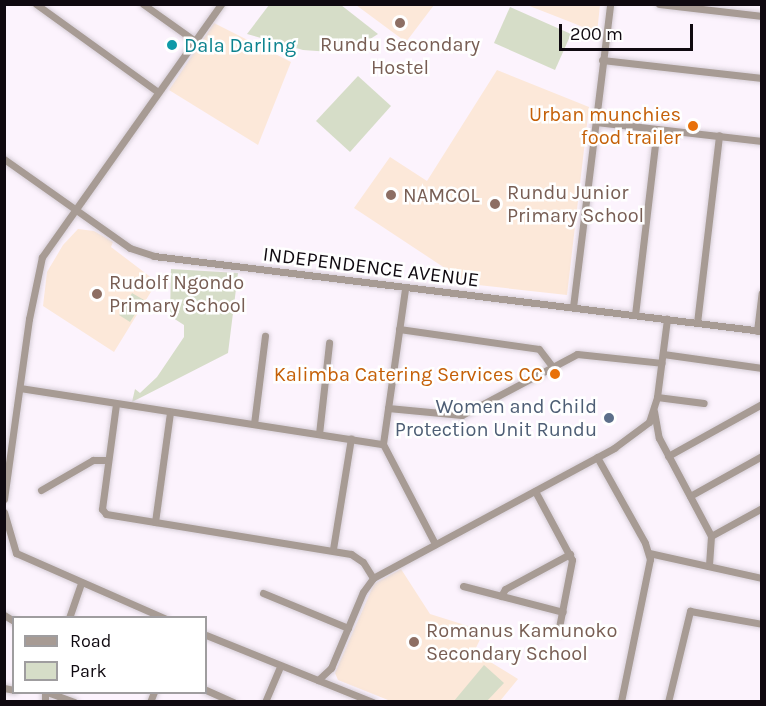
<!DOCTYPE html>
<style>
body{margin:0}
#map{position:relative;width:766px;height:706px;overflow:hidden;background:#fcf3fd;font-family:Karla,sans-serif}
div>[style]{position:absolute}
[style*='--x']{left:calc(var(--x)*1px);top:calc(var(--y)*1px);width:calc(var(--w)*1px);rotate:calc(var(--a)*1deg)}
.education>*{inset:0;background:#fce8d9}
.green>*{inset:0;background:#d6ddc8}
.roads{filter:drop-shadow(0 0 2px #d6ced7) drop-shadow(0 0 2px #d6ced7)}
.minor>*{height:7px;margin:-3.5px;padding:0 3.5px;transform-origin:3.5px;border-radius:3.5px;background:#a79b94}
.dots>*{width:16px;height:16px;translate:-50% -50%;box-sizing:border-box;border:3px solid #fff;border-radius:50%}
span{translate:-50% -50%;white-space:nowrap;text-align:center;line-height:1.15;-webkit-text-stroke:5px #fff;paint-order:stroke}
.culture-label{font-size:20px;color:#0d838f}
.left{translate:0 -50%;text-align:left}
.education-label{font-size:20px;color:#785e54}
.food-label{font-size:20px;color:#c56008}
.right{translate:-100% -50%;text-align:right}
.street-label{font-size:20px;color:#0f0910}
.service-label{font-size:20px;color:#4e5e75}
.frame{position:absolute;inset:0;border:6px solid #0f0910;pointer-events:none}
.legend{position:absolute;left:12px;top:616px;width:195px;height:78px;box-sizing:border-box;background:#fff;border:2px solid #9f9d9f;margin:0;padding:8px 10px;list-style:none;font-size:18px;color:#0f0910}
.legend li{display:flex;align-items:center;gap:12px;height:30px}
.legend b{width:30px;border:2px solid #9f9d9f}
.scale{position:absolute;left:559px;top:24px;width:134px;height:27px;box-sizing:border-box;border:3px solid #0f0910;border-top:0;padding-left:8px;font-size:18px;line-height:21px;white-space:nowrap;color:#0f0910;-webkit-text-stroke:4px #fff;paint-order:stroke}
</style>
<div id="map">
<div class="education">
<div style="clip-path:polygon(356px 5px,434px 5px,406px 42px)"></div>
<div style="clip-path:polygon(527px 5px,600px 5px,597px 33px,573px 23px)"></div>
<div style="clip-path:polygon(214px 23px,291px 62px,258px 145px,169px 90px)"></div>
<div style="clip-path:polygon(497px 70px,589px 107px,567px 295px,469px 284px,354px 208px,390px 157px,427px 181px)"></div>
<div style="clip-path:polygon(78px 229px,94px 231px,113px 242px,111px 247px,157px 282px,114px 352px,43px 306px,47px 272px,63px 245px)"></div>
<div style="clip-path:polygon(401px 569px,430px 614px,484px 631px,474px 652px,518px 679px,500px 701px,393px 702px,338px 680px,335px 673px,374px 584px)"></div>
</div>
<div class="green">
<div style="clip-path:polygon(341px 5px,378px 34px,364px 43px,331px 52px,303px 50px,247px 34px,269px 5px)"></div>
<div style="clip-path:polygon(510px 7px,571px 34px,555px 70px,494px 43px)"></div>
<div style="clip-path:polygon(358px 76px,391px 106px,350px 152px,316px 121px)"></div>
<div style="clip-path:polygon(171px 269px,238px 273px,228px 353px,132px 402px,135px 389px,140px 393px,157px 377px,184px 337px,184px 325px,170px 316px)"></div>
<div style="clip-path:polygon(132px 293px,144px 300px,130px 322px,119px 315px)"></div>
<div style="clip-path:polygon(484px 665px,504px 683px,487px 701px,454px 701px)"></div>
</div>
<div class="roads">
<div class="minor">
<div style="--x:36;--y:4;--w:150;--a:35.8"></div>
<div style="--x:143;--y:4;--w:64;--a:35.4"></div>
<div style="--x:659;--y:4;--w:104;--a:6.6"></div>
<div style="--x:602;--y:60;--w:161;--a:6.4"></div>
<div style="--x:596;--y:122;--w:167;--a:6.5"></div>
<div style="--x:4;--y:159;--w:154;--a:35.2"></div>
<div style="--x:130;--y:248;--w:25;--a:18"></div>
<div style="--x:154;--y:256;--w:613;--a:7.03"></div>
<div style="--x:405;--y:289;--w:157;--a:98.1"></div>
<div style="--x:383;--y:444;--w:113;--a:62.5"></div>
<div style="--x:573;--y:307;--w:305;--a:-83"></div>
<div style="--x:635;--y:315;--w:187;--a:-83.3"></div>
<div style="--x:697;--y:323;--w:189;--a:-83.3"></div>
<div style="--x:399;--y:329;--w:141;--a:8.1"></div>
<div style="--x:539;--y:349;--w:20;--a:53"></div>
<div style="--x:757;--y:331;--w:38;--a:-83"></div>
<div style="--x:663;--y:354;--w:100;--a:8"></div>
<div style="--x:20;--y:388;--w:367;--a:8.8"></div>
<div style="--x:657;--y:397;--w:47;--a:7.3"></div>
<div style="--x:116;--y:404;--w:106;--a:97.6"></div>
<div style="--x:102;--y:509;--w:6;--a:51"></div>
<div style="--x:106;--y:514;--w:248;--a:9.3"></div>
<div style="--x:351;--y:554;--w:14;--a:34"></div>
<div style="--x:363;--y:562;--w:19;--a:58"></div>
<div style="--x:388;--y:408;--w:74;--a:5.4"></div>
<div style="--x:462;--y:415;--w:130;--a:-27.9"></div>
<div style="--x:577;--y:354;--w:85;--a:6"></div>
<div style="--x:654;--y:411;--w:27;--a:80"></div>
<div style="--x:659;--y:438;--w:111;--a:62"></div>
<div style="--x:711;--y:536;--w:30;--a:94"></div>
<div style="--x:254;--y:424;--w:89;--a:-82.9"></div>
<div style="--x:319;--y:434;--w:92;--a:-83.7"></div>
<div style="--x:668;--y:456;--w:107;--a:-29"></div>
<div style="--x:597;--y:457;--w:98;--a:60.8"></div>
<div style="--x:645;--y:543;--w:17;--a:73"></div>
<div style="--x:650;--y:559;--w:146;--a:101.5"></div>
<div style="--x:41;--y:490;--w:60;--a:-30"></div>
<div style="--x:93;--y:460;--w:14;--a:0"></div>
<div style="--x:535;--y:491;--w:78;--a:61.8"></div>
<div style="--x:572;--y:560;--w:74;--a:100.9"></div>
<div style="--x:690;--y:496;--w:82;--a:-29.1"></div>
<div style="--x:4;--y:499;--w:182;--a:-82.1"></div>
<div style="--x:29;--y:319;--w:63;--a:-78.2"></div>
<div style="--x:42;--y:257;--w:310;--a:-54.7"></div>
<div style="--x:4;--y:512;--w:43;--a:73.7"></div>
<div style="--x:16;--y:553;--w:162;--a:23.7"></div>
<div style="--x:155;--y:522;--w:111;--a:-82.2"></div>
<div style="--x:711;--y:536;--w:58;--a:-28.8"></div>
<div style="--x:333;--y:549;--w:112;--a:-80.8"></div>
<div style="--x:649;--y:553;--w:116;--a:12.5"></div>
<div style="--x:463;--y:586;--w:103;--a:14.6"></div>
<div style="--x:263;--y:593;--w:92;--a:22.4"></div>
<div style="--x:501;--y:596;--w:8;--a:-60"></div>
<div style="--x:505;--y:589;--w:74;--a:-28.3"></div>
<div style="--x:4;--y:615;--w:12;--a:31"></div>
<div style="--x:69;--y:618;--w:37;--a:-71"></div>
<div style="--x:206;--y:635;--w:180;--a:21.9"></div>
<div style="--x:318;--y:680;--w:18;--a:-43"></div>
<div style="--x:331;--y:668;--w:82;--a:-67.2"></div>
<div style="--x:363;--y:592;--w:17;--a:-54"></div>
<div style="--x:373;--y:578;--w:274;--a:-28.3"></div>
<div style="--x:614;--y:448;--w:44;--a:-36.6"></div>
<div style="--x:649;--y:422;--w:26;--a:-72"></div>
<div style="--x:657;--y:397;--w:79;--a:-82.7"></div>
<div style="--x:4;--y:688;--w:10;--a:11"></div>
<div style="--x:206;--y:690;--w:30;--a:24"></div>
<div style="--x:45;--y:692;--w:10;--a:90"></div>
<div style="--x:47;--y:692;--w:29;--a:20"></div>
<div style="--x:150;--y:702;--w:11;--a:-68"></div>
<div style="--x:265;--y:702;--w:39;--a:-67"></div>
<div style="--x:668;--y:702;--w:94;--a:-76.4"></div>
<div style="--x:690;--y:611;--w:73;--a:10.2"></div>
</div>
</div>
<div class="dots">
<div style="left:400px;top:23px;background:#8d6e63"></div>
<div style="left:172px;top:45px;background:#0f9aa8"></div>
<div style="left:693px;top:126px;background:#e8710a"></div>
<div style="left:391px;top:195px;background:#8d6e63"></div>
<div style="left:495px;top:204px;background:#8d6e63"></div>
<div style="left:97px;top:294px;background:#8d6e63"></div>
<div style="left:555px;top:374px;background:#e8710a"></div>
<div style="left:609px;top:418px;background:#5c6f8a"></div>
<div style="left:414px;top:642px;background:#8d6e63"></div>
</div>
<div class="culture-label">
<span class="left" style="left:184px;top:45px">Dala Darling</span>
</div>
<div class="education-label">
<span style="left:400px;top:56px">Rundu Secondary<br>Hostel</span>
<span class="left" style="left:507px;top:204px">Rundu Junior<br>Primary School</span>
<span class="left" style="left:403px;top:195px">NAMCOL</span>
<span class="left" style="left:109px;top:294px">Rudolf Ngondo<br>Primary School</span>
<span class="left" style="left:426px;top:642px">Romanus Kamunoko<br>Secondary School</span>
</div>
<div class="food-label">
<span class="right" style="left:681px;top:126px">Urban munchies<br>food trailer</span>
<span class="right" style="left:543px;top:374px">Kalimba Catering Services CC</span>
</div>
<div class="street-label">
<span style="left:371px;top:267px;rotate:7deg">INDEPENDENCE AVENUE</span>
</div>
<div class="service-label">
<span class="right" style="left:597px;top:418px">Women and Child<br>Protection Unit Rundu</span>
</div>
<div class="frame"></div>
<ul class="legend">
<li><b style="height:8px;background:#a79b94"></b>Road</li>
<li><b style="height:16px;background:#d6ddc8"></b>Park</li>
</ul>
<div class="scale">200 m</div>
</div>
